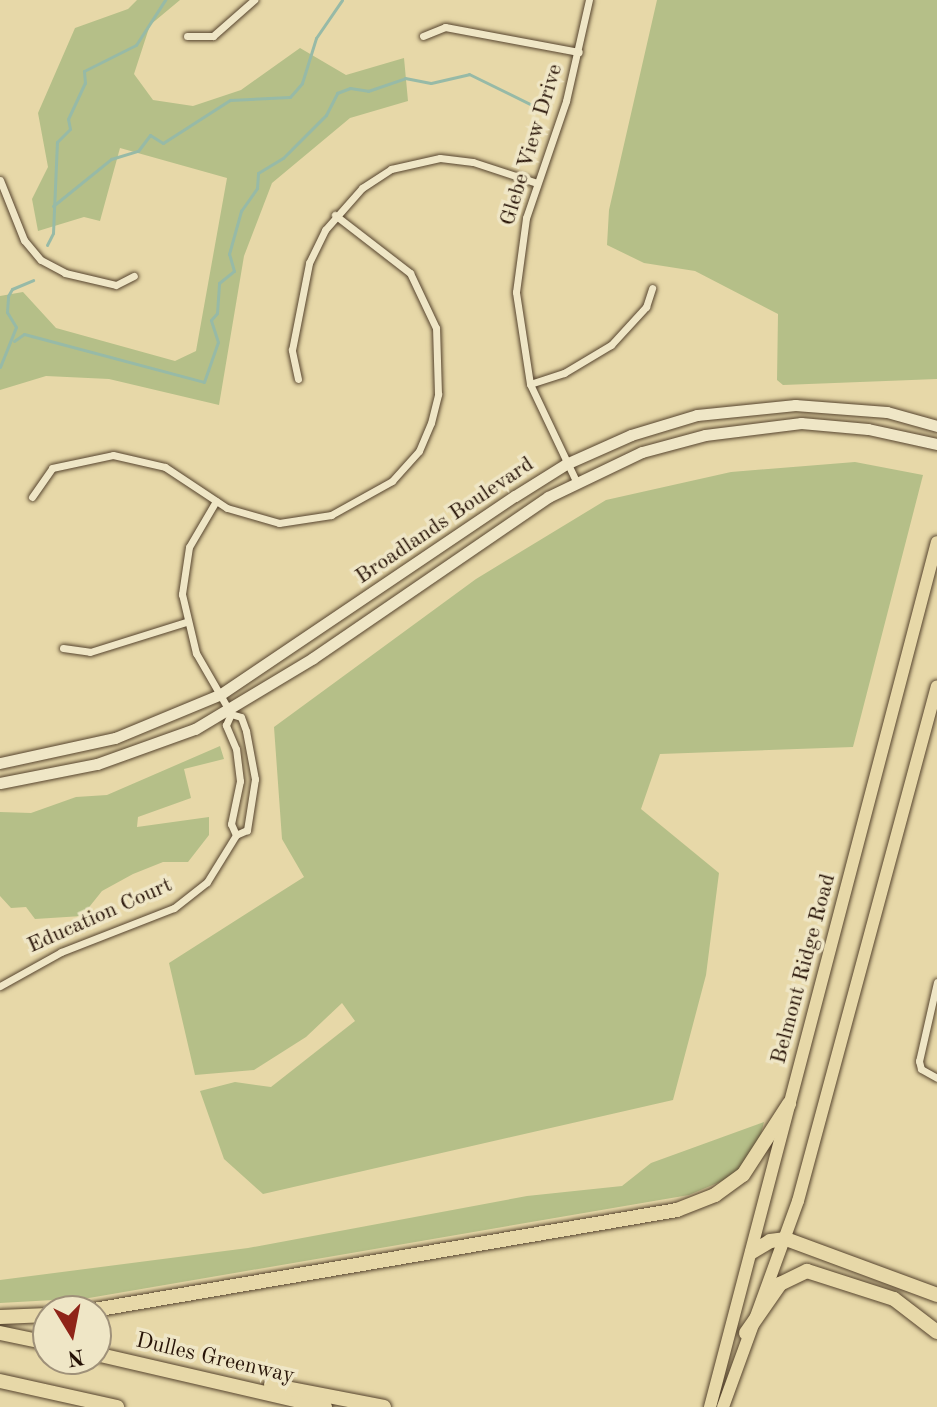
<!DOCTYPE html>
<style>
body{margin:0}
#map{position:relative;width:937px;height:1407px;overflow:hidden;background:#e7d8a8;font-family:"Old Standard TT",serif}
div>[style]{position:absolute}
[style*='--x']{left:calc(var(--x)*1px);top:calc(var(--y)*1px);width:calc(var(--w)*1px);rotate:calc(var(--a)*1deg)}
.green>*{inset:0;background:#b5bf88}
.stream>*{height:3px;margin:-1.5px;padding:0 1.5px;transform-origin:1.5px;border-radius:1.5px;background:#97baa7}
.roads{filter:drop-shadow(0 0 2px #56442e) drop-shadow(0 0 2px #56442e)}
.street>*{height:7px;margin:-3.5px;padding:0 3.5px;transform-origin:3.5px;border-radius:3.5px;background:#efe6c6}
.secondary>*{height:11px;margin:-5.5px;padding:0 5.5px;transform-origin:5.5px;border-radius:5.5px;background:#efe6c6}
.primary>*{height:12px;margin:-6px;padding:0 6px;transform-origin:6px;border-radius:6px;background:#e7d8a8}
.highway>*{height:14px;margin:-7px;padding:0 7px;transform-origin:7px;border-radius:7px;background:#e7d8a8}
span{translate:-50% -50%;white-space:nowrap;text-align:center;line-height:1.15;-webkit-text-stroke:7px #efe6c6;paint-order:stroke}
.street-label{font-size:22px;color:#261206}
.north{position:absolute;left:32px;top:1295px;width:80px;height:80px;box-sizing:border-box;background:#efe6c6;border:2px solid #9f9179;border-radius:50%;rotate:170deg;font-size:22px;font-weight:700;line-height:32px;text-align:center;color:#261206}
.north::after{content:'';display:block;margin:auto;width:28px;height:36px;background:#8f2418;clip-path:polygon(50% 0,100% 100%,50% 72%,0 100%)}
</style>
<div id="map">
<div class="green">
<div style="clip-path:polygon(137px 0,180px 0,150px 25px,134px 74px,153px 100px,193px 106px,241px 90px,300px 48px,346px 75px,404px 58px,408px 101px,350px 118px,272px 183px,244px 256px,219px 405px,109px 379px,46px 376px,0 390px,0 296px,23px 292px,56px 328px,175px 361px,196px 351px,227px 178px,120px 148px,100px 221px,84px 217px,38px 231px,32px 199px,48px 167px,38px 113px,75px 28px,128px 9px)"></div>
<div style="clip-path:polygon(657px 0,937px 0,937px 379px,783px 385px,777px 380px,778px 314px,695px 271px,644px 263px,607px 245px,609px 210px)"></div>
<div style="clip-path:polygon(855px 462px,923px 475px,853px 747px,660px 754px,641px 809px,719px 873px,706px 975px,673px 1100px,263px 1194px,224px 1159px,200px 1091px,235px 1082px,271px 1087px,355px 1021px,342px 1003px,306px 1037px,254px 1070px,195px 1075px,169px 963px,304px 877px,282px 839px,274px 727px,476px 579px,606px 500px,731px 472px)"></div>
<div style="clip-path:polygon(220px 746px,224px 759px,184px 769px,191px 798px,138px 817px,137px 827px,209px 817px,209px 835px,188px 862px,163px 862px,133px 874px,102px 891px,82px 916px,35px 919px,26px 907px,11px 908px,0 896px,0 812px,31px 813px,76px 797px,107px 795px)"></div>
<div style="clip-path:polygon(764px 1122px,756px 1153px,729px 1178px,689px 1195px,89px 1298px,0 1303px,0 1280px,248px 1248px,527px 1196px,622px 1186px,651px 1163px)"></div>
</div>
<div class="stream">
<div style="--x:53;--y:206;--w:75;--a:-39"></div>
<div style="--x:111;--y:159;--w:28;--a:-17"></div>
<div style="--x:138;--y:151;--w:20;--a:-53"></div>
<div style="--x:150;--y:135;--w:15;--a:32"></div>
<div style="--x:163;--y:143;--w:80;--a:-32.7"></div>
<div style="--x:230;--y:100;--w:60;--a:-2.9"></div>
<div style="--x:290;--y:97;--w:18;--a:-49"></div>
<div style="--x:302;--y:83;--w:47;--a:-72.7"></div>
<div style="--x:316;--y:38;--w:46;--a:-55.6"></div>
<div style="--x:47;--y:245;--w:13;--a:-63"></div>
<div style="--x:53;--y:233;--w:91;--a:-87.5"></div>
<div style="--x:57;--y:142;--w:18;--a:-45"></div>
<div style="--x:70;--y:129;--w:10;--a:-101"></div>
<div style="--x:68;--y:119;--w:40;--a:-65"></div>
<div style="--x:85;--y:83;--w:12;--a:-95"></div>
<div style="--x:84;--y:71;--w:58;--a:-26.6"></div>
<div style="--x:136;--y:45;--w:54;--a:-57.2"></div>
<div style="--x:14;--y:341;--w:12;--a:-35"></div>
<div style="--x:24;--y:334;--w:186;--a:14.9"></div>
<div style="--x:204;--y:382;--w:42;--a:-70.7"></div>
<div style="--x:218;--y:342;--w:23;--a:-108"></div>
<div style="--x:211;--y:320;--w:9;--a:-49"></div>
<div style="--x:217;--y:313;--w:30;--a:-86"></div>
<div style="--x:219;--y:283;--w:19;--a:-39"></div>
<div style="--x:234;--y:271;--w:18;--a:-106"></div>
<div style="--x:229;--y:254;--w:45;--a:-74.4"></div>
<div style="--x:241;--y:211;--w:28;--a:-55"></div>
<div style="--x:257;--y:188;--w:15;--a:-86"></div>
<div style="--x:258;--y:173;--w:29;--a:-31"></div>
<div style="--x:283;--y:158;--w:61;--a:-45"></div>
<div style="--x:326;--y:115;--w:25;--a:-63"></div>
<div style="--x:337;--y:93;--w:14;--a:-21"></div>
<div style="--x:350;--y:88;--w:18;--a:9"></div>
<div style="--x:368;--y:91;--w:39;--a:-19"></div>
<div style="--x:405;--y:78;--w:26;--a:11"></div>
<div style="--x:431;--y:83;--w:39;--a:-13"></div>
<div style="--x:469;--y:74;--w:75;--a:26.2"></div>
<div style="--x:0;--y:367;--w:43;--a:-68.2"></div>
<div style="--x:16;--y:327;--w:17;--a:-121"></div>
<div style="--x:7;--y:312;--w:16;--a:-86"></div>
<div style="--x:8;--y:296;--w:8;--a:-60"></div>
<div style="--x:12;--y:289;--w:23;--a:-23"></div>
</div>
<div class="roads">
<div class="street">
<div style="--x:187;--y:36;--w:26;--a:0"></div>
<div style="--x:213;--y:36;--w:55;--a:-41.3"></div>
<div style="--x:423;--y:36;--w:24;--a:-22"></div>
<div style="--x:445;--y:27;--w:136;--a:10.6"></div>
<div style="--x:0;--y:180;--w:65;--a:68.2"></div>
<div style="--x:24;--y:240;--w:26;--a:50"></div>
<div style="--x:41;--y:260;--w:27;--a:28"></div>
<div style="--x:65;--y:273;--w:52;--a:13.2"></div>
<div style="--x:116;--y:285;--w:20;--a:-27"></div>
<div style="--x:298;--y:379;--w:30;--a:-102"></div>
<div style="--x:292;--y:350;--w:89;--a:-78.9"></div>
<div style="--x:309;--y:263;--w:37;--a:-64"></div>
<div style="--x:325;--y:230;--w:56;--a:-48.6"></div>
<div style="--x:362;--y:188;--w:35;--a:-33"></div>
<div style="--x:391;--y:169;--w:50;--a:-12.7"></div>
<div style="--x:440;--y:158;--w:33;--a:7"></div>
<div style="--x:473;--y:162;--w:67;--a:18.2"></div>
<div style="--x:530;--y:384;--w:36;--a:-18"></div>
<div style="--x:564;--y:373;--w:55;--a:-30.8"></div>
<div style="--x:611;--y:345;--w:52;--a:-47.4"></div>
<div style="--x:646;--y:307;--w:20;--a:-72"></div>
<div style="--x:576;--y:481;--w:107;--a:-115.4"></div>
<div style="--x:530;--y:384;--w:93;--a:-98.7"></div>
<div style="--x:516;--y:292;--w:75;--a:-82.3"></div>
<div style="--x:526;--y:218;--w:124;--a:-71.1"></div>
<div style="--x:566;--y:101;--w:104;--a:-77.2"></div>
<div style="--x:32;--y:497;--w:35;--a:-55"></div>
<div style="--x:52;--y:468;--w:62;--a:-12"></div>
<div style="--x:113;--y:455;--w:53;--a:13"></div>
<div style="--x:165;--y:467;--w:74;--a:33.5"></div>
<div style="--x:227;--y:508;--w:54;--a:16.1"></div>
<div style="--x:279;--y:523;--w:53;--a:-8.7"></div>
<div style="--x:331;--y:515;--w:70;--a:-29.1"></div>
<div style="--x:392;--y:481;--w:40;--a:-48"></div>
<div style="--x:419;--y:451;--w:30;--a:-67"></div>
<div style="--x:431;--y:423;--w:30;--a:-76"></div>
<div style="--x:438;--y:394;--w:66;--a:-91.7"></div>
<div style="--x:436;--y:328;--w:61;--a:-115.3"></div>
<div style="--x:410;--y:273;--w:95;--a:-142.3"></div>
<div style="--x:216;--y:501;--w:53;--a:120.4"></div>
<div style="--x:189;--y:547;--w:48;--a:98.5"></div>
<div style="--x:182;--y:594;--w:61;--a:76.7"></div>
<div style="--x:196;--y:653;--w:68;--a:60"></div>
<div style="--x:63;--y:648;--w:27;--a:8"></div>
<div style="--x:90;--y:652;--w:101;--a:-17.4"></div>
<div style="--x:231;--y:714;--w:10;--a:17"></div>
<div style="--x:241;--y:717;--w:15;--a:70"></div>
<div style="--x:246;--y:731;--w:49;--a:79.4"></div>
<div style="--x:255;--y:779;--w:52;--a:98.9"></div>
<div style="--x:247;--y:830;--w:12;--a:156"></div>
<div style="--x:236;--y:835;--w:12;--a:-114"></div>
<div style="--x:231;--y:824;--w:44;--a:-78.2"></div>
<div style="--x:240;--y:781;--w:32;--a:-97"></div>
<div style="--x:236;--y:749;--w:26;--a:-113"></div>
<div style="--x:226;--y:725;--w:12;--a:-66"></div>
<div style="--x:937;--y:982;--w:81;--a:102.8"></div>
<div style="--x:919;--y:1061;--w:8;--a:76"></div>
<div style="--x:921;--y:1069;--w:18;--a:29"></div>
<div style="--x:0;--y:986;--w:70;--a:-29.1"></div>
<div style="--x:61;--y:952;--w:121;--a:-21.3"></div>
<div style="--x:174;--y:908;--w:42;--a:-38.2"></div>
<div style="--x:207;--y:882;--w:55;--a:-58.3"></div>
</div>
<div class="secondary">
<div style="--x:0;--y:763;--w:118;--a:-12.3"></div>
<div style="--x:115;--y:738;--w:115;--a:-22.5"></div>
<div style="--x:221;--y:694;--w:354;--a:-34"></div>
<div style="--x:515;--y:496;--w:60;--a:-32.1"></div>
<div style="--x:566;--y:464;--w:71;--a:-24"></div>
<div style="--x:631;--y:435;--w:69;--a:-16.9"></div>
<div style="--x:697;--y:415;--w:99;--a:-5.8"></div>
<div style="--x:795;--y:405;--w:92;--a:4.4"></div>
<div style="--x:887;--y:412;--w:52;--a:15.6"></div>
<div style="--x:0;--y:783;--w:99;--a:-11.1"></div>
<div style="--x:97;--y:764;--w:104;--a:-19.7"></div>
<div style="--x:195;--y:729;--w:138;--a:-31"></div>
<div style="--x:313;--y:658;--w:285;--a:-34.4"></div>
<div style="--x:548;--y:497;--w:104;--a:-25.6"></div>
<div style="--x:642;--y:452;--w:65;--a:-15.1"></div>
<div style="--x:705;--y:435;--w:97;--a:-7.1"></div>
<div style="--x:801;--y:423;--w:67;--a:5.1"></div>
<div style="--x:868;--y:429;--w:71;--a:12.3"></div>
</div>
<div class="primary">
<div style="--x:710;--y:1407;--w:894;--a:-75.3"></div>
<div style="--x:723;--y:1407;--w:219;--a:-70"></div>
<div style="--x:798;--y:1201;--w:533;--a:-74.9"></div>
</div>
<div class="highway">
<div style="--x:752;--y:1252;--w:21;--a:-31"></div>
<div style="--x:770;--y:1241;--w:16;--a:-7"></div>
<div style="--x:786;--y:1239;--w:161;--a:20.3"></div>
<div style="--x:88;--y:1311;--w:598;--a:-9.73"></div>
<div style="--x:677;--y:1210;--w:41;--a:-21.5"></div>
<div style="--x:715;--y:1195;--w:34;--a:-36"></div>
<div style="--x:743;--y:1175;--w:85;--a:-57.1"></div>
<div style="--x:0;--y:1317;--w:48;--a:-2.4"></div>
<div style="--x:0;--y:1333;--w:49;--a:11.8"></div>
<div style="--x:746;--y:1333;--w:60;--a:-55.2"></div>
<div style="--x:780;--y:1284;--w:30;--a:-26"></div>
<div style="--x:807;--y:1271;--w:91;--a:17.8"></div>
<div style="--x:894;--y:1299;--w:54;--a:37.5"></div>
<div style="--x:96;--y:1354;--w:235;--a:13"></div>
<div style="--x:0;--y:1381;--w:120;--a:12.5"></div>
<div style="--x:271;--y:1385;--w:115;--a:11"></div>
</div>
</div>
<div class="street-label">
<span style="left:532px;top:145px;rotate:-73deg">Glebe View Drive</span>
<span style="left:445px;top:521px;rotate:-34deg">Broadlands Boulevard</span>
<span style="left:100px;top:916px;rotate:-24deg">Education Court</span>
<span style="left:804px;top:969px;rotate:-75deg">Belmont Ridge Road</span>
<span style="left:215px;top:1359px;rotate:13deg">Dulles Greenway</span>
</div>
<div class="north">N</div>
</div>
